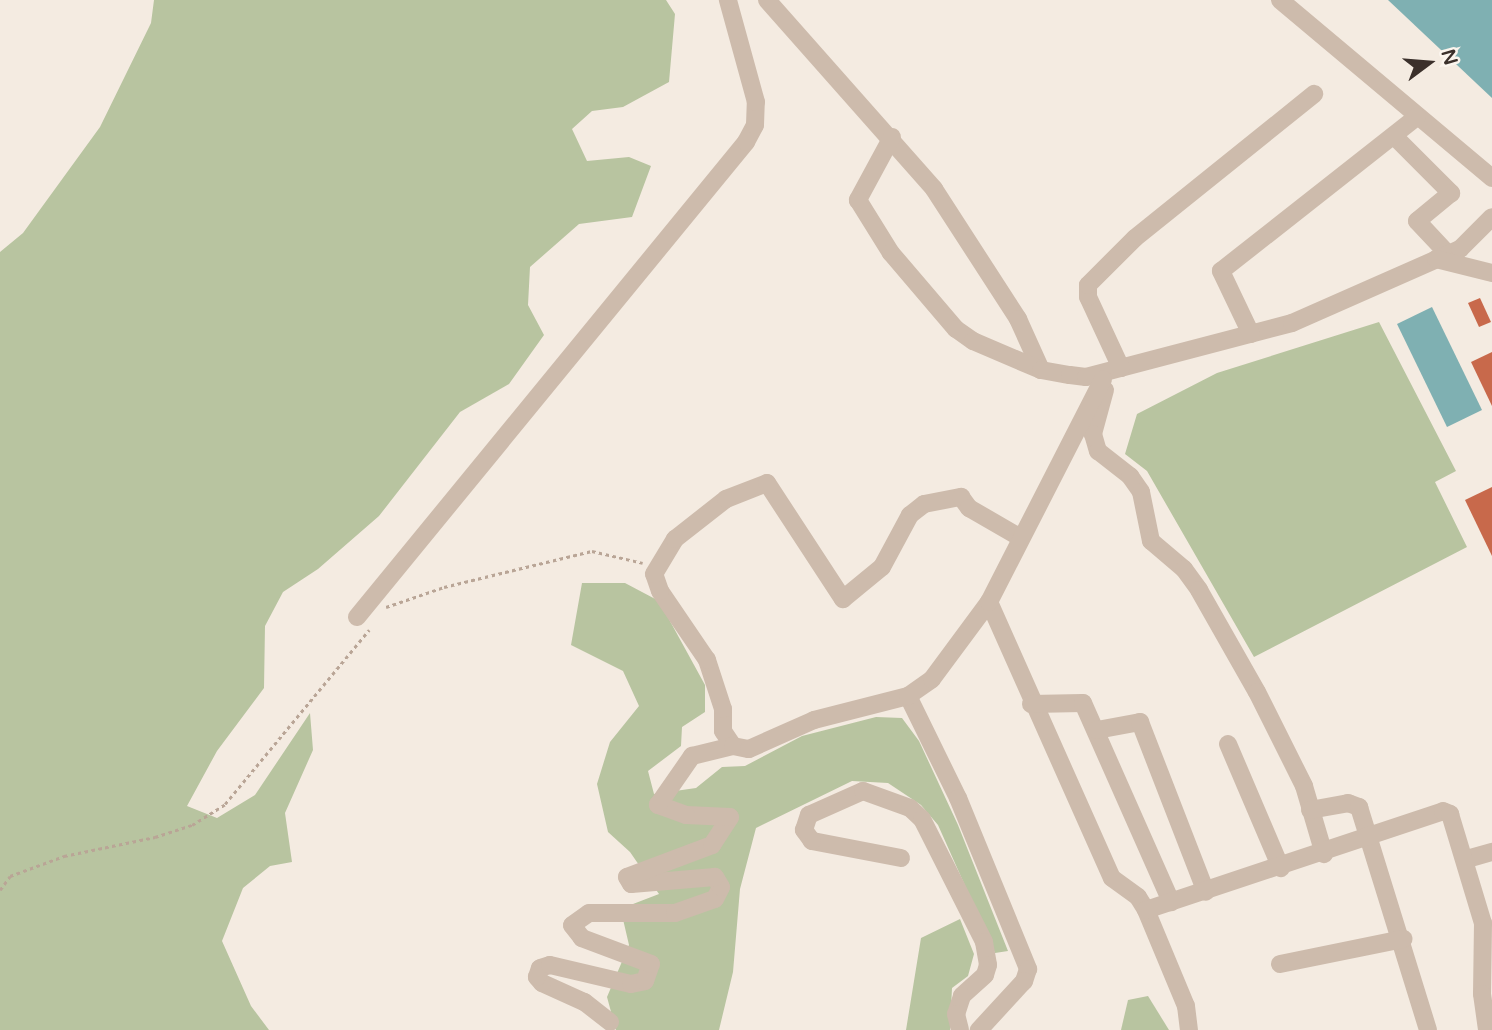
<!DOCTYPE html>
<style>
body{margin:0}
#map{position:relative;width:1492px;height:1030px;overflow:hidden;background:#f4ebe1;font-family:"Varela Round",sans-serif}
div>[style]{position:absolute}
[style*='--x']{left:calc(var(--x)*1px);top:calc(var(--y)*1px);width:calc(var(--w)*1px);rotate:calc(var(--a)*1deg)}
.green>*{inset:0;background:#b8c4a0}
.water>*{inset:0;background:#7fb0b2}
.building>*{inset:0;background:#c8694b}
.path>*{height:2.5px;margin-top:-1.25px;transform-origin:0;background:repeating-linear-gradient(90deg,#b9a596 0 3.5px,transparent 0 7px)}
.minor>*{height:18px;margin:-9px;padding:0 9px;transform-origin:9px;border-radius:9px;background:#cdbbac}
span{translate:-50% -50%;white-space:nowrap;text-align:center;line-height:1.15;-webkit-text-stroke:7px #fbf5ee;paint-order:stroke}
.north{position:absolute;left:1394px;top:28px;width:70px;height:70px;-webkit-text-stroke:5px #fbf5ee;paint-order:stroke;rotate:74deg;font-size:19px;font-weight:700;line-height:28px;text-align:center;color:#3b302b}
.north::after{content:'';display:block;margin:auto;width:24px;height:32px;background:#3b302b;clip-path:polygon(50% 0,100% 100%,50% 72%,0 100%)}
</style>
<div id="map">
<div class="green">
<div style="clip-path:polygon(154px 0,666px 0,675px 14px,669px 82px,623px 107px,592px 111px,572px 129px,587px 161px,629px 157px,651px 166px,632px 217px,579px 224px,530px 267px,528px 305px,544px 335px,509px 384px,460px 412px,379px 516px,318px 569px,283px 592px,265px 626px,264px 688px,217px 751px,187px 806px,217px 818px,255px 795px,310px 713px,313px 750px,285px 813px,292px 862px,270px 866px,243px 888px,222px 941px,251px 1006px,269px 1030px,0 1030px,0 252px,23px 233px,100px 127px,151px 23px)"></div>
<div style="clip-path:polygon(1379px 322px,1456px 471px,1435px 482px,1467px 547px,1254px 657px,1147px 471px,1125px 454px,1137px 414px,1217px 373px)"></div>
<div style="clip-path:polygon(582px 583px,625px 583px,659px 601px,705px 685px,705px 712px,682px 727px,681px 746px,648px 771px,654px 794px,696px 788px,722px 767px,745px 766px,802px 736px,876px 717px,902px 718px,919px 741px,958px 825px,1008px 951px,995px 953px,938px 825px,921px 805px,888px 783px,852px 781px,756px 828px,740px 889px,733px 972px,719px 1030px,616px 1030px,607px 997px,629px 945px,622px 915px,633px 904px,659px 894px,630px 852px,608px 832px,597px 784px,610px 742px,639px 706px,623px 671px,571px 645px)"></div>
<div style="clip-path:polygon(960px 919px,974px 954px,968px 976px,952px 988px,950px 1030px,906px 1030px,921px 938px)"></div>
<div style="clip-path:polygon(1148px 996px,1169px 1030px,1121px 1030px,1128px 1000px)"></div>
</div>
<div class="water">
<div style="clip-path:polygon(1388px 0,1492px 0,1492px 98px)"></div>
<div style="clip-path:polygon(1432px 307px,1482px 410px,1447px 427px,1397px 324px)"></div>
</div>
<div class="building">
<div style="clip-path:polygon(1480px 298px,1491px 322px,1479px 327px,1468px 303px)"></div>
<div style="clip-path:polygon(1492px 352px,1492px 406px,1471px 362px)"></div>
<div style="clip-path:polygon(1492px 487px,1492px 556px,1465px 500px)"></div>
</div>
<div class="path">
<div style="--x:386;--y:607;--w:61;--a:-19"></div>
<div style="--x:444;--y:587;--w:152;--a:-13.7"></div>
<div style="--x:592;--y:551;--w:52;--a:13.2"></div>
<div style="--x:0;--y:890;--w:17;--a:-54"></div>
<div style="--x:10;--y:876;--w:58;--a:-20.3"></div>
<div style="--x:64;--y:856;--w:93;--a:-11.8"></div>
<div style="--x:155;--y:837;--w:39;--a:-18"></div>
<div style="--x:192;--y:825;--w:39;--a:-32"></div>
<div style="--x:225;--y:804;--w:226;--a:-50.4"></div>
</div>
<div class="minor">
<div style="--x:767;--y:0;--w:252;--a:48.5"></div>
<div style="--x:934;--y:189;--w:155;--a:57.1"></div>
<div style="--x:1018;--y:319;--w:56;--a:65.7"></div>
<div style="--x:1280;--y:0;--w:277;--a:40"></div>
<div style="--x:1394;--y:136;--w:81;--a:45"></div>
<div style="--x:1451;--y:193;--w:44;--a:140.5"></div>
<div style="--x:1417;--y:221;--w:45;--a:46.8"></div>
<div style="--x:892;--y:137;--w:72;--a:118.4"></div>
<div style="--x:858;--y:200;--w:62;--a:58.1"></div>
<div style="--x:891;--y:253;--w:100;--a:49.5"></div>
<div style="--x:956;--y:329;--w:21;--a:35"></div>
<div style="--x:973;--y:341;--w:74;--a:23.1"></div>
<div style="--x:1041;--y:370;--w:29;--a:10"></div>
<div style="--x:1070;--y:375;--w:16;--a:7"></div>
<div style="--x:1086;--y:377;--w:213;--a:-14.7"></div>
<div style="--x:1292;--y:323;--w:184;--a:-23.8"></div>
<div style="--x:1460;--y:249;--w:45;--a:-45"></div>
<div style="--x:1436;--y:259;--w:58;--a:14"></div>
<div style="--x:1251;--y:334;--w:70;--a:-115.5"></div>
<div style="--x:1221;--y:271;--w:249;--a:-38.2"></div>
<div style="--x:1121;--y:368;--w:78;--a:-114.9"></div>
<div style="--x:1088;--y:297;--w:12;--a:-90"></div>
<div style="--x:1088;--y:285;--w:66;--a:-45"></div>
<div style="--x:1135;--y:238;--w:230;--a:-38.8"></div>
<div style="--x:1105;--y:390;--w:46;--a:105.3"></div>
<div style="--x:1093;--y:434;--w:18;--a:74"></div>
<div style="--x:1098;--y:451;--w:41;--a:38"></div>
<div style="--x:1130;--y:476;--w:19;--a:55"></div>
<div style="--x:1141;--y:492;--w:50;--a:78.5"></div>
<div style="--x:1151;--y:541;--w:43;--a:40.3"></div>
<div style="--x:1184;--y:569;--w:26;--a:54"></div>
<div style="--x:1199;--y:590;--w:117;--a:60.4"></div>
<div style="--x:1257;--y:692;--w:105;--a:63.4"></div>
<div style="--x:1304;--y:786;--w:71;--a:73.6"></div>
<div style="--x:989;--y:602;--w:302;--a:66"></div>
<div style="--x:1112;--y:878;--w:32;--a:36"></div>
<div style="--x:1138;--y:897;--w:15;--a:58"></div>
<div style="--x:1146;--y:910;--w:104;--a:67.4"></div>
<div style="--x:1186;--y:1006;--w:24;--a:83"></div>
<div style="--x:357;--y:617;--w:614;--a:-50.68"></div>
<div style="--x:746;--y:142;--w:19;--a:-62"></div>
<div style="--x:755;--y:125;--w:23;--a:-88"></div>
<div style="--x:756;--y:102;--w:106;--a:-105.4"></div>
<div style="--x:908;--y:696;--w:114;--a:63.9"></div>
<div style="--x:958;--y:798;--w:185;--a:67.7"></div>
<div style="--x:1028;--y:969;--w:13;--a:108"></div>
<div style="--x:1024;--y:981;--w:67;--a:132.6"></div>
<div style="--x:1031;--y:704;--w:52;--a:-1.1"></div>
<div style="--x:1083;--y:703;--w:218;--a:66.1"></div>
<div style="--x:1097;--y:730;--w:44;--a:-10.5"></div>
<div style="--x:1140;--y:722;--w:182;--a:68.8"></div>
<div style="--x:1228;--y:744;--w:135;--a:66.9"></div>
<div style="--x:733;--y:746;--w:18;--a:-124"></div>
<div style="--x:723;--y:731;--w:22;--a:-90"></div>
<div style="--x:723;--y:709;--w:52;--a:-108.1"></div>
<div style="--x:707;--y:660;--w:83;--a:-124.3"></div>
<div style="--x:660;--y:591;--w:18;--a:-109"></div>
<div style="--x:654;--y:574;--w:41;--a:-59"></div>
<div style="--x:675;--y:539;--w:65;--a:-38.1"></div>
<div style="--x:726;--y:499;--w:44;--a:-21.3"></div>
<div style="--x:767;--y:483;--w:139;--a:56.8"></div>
<div style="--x:843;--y:599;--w:50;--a:-39.4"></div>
<div style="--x:882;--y:567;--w:59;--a:-61.7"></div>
<div style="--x:910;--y:515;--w:18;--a:-38"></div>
<div style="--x:924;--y:504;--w:38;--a:-11"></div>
<div style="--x:961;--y:497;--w:14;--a:54"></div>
<div style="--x:969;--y:508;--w:60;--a:30"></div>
<div style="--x:1310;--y:810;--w:39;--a:-10"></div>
<div style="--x:1348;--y:803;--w:12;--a:20"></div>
<div style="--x:1359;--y:807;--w:233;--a:72.8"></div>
<div style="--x:901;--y:858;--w:91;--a:-169.2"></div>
<div style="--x:812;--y:841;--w:14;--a:-126"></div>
<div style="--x:804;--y:830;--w:16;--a:-72"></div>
<div style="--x:809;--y:815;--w:59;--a:-24"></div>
<div style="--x:863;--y:791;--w:50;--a:19.9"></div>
<div style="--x:910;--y:808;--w:16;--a:43"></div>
<div style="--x:922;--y:819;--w:138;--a:63.2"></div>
<div style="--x:984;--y:942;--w:23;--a:80"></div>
<div style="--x:988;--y:965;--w:10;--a:107"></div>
<div style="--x:985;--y:975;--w:31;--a:138"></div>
<div style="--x:962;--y:996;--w:19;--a:108"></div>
<div style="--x:956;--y:1014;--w:16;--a:76"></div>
<div style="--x:1467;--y:859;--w:26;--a:-16"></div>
<div style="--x:1146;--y:910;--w:313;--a:-18.4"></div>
<div style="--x:1443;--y:811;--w:8;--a:23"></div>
<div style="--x:1450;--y:814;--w:114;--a:73.2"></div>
<div style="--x:1483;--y:923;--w:71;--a:90.8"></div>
<div style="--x:1482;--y:994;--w:36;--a:82"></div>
<div style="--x:1280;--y:964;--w:126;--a:-11.5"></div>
<div style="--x:610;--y:1022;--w:33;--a:-142"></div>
<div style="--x:584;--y:1002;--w:46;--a:-155.7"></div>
<div style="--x:542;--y:983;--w:8;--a:-130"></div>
<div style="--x:537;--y:977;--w:9;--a:-72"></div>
<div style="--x:540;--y:968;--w:10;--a:-17"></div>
<div style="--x:550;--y:965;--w:83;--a:13.2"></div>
<div style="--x:631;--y:984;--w:14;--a:-12"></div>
<div style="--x:645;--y:981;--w:18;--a:-71"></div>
<div style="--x:651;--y:964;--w:74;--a:-159.4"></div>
<div style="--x:582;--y:938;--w:16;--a:-128"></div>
<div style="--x:572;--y:925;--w:21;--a:-35"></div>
<div style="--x:589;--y:913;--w:86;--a:0"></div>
<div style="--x:675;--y:913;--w:42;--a:-19.3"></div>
<div style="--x:715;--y:899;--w:13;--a:-63"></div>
<div style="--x:721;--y:887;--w:12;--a:-121"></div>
<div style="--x:715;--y:877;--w:84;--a:175.2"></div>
<div style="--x:631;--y:884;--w:8;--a:-120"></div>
<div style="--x:627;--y:877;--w:91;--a:-20.6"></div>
<div style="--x:712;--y:845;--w:33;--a:-57"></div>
<div style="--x:730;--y:817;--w:44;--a:-177.4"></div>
<div style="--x:686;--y:815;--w:30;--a:-160"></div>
<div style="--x:658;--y:805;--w:60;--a:-55.2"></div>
<div style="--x:692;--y:756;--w:42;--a:-13.7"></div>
<div style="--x:733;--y:746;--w:16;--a:11"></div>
<div style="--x:749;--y:749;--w:71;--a:-24"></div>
<div style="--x:814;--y:720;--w:97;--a:-14.3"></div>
<div style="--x:908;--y:696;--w:29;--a:-35"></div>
<div style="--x:932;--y:679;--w:96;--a:-53.5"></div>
<div style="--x:989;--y:602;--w:250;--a:-62.9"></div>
</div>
<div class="north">N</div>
</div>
